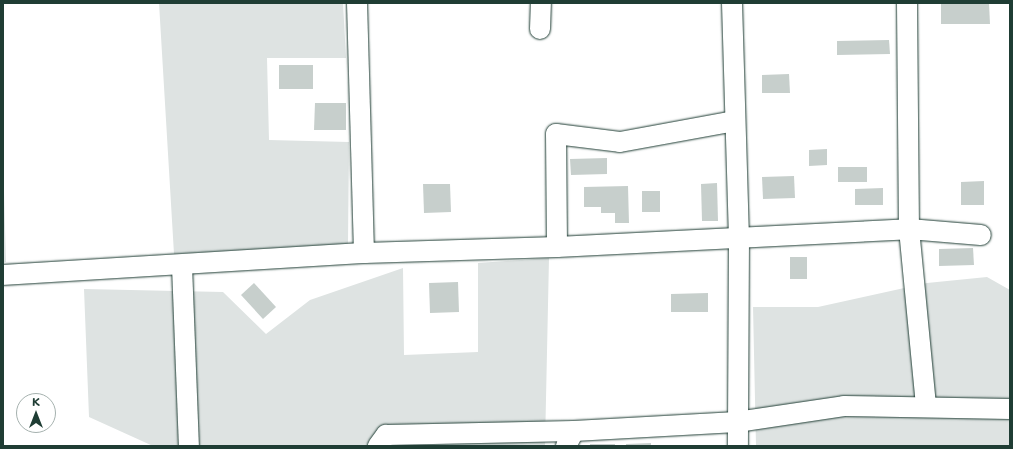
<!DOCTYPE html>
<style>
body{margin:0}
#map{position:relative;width:1013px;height:449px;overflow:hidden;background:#fff;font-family:"Playpen Sans",sans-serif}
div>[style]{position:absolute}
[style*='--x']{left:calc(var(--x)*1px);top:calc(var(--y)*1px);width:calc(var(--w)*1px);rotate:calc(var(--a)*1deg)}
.green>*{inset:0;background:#dee3e2}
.building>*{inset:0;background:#c7cfcc}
.roads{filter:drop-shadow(0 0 1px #1f3d34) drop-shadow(0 0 1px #1f3d34)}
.minor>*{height:20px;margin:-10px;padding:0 10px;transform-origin:10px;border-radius:10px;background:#fff}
span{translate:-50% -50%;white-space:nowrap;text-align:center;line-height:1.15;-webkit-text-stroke:3px #fff;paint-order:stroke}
.frame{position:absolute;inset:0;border:4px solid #1f3d34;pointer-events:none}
.north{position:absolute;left:16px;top:393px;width:40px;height:40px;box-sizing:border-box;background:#fff;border:1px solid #a5b1ae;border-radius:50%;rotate:0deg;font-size:11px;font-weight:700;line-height:16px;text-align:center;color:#1f3d34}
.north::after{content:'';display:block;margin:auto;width:14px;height:18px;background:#1f3d34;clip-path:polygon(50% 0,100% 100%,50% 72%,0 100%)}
</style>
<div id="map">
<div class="green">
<div style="clip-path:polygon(159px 3px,343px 3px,346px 58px,267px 58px,269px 140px,349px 142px,348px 245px,174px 254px)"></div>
<div style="clip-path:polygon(3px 156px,6px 262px,3px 263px)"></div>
<div style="clip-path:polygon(549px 258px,545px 446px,153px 446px,89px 417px,84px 289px,223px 292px,266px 334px,310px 300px,403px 268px,404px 355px,478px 352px,478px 263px)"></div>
<div style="clip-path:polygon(987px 277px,1010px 290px,1010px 446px,756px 446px,753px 307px,818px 307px,927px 283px)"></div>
</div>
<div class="building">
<div style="clip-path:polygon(941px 3px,989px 3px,990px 24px,941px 24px)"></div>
<div style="clip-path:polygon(889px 40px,890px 54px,837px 55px,837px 41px)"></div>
<div style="clip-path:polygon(279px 65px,313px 65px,313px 89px,279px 89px)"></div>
<div style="clip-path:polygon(789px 74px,790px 93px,762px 93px,762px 75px)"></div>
<div style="clip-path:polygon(315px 103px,346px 103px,346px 130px,314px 130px)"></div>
<div style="clip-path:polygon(827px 149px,827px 165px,809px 166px,809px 150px)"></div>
<div style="clip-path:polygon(607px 158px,607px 174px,571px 175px,570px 159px)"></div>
<div style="clip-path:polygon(838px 167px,867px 167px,867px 182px,838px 182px)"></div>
<div style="clip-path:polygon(794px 176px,795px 198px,763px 199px,762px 177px)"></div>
<div style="clip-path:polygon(984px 181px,984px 205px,961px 205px,961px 182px)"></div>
<div style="clip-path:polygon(717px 183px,718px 221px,702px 221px,701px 184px)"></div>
<div style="clip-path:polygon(423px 184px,450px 184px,451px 212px,424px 213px)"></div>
<div style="clip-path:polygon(628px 186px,629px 223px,615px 223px,615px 213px,601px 213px,601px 207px,584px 207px,584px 187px)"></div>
<div style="clip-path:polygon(883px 188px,883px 205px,855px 205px,855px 189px)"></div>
<div style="clip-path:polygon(642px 191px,660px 191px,660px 212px,642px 212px)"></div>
<div style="clip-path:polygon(973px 248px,974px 265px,939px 266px,939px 249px)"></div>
<div style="clip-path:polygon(790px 257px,807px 257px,807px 279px,790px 279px)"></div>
<div style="clip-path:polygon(458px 282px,459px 312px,430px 313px,429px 283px)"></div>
<div style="clip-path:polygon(254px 283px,276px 307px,263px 319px,241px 295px)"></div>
<div style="clip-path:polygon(708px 293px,708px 312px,671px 312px,671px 294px)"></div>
<div style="clip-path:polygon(651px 443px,651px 446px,626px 446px,626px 444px)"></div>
<div style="clip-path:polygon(590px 444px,615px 444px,615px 446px,590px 446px)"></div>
</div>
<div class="roads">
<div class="minor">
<div style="--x:732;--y:3;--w:234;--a:88.3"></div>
<div style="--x:739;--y:237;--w:209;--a:90.3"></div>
<div style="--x:907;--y:3;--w:226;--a:89.5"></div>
<div style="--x:909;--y:229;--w:178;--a:84.5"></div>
<div style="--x:540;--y:29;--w:26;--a:-88"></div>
<div style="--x:557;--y:247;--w:113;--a:-90.5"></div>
<div style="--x:556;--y:134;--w:64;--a:7.1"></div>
<div style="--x:620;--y:142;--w:116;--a:-10.4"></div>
<div style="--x:364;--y:253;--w:193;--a:-1.8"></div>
<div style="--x:557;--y:247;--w:352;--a:-2.9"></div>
<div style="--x:909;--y:229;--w:72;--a:4.8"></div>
<div style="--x:182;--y:266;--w:180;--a:87.8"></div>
<div style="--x:3;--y:275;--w:362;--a:-3.5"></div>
<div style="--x:364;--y:253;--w:250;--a:-91.6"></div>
<div style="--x:378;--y:446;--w:14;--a:-54"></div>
<div style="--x:386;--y:435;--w:188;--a:-1.2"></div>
<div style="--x:566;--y:446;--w:17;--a:-62"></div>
<div style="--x:574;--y:431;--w:163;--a:-3.2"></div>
<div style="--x:737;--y:422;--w:108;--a:-8.5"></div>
<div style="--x:844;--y:406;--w:166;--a:1"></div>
</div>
</div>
<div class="frame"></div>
<div class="north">K</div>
</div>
